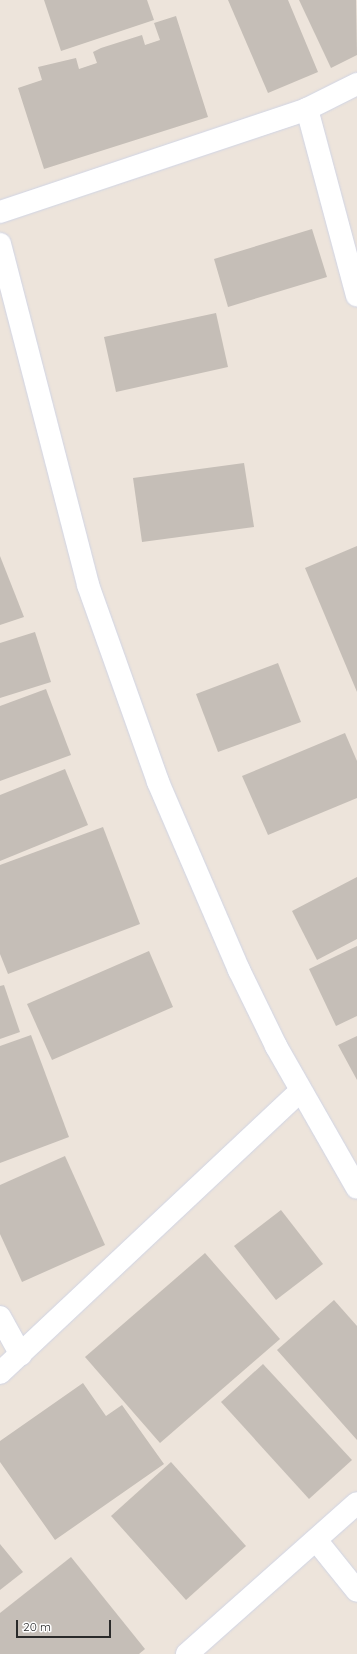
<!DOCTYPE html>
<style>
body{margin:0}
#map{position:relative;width:357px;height:1654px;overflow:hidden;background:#ede4db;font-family:Quicksand,sans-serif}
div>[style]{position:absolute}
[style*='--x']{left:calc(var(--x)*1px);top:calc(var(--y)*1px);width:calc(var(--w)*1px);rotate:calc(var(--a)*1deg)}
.building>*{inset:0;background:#c5beb7}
.roads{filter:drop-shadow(0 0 1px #d0d4e4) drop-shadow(0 0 1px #d0d4e4)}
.minor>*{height:22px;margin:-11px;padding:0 11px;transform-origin:11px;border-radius:11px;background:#fff}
span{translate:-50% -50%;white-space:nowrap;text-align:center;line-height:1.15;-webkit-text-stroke:3px #fff;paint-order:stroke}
.scale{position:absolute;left:16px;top:1620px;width:95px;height:18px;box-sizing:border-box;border:2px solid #2a2a2a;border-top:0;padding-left:5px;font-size:12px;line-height:14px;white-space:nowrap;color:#2a2a2a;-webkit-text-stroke:3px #fff;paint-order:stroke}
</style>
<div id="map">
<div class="building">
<div style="clip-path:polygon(44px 0,147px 0,154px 20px,61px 51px)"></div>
<div style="clip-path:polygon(228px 0,288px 0,318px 72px,268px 93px)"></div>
<div style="clip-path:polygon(299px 0,356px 0,357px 55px,331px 68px)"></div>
<div style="clip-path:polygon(176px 16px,208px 117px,44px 169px,18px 88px,42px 80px,38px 67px,76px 58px,79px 69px,97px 63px,93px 52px,101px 48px,142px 35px,145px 45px,160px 40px,154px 23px)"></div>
<div style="clip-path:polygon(312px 229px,327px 277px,228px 307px,214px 259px)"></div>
<div style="clip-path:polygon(216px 313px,228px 367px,116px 392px,104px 337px)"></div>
<div style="clip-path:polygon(244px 463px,254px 527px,142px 542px,133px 478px)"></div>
<div style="clip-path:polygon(357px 546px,357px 692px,305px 568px)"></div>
<div style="clip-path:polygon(0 556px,24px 617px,0 625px)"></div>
<div style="clip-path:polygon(35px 632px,51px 682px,0 698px,0 643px)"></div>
<div style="clip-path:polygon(278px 663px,301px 722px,218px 752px,196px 694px)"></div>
<div style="clip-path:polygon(46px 689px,71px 755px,0 781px,0 706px)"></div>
<div style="clip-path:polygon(345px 733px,357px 761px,357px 798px,268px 835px,242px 776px)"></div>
<div style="clip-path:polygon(65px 769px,88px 825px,0 861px,0 795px)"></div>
<div style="clip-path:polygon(103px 827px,140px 924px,8px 974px,0 954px,0 865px)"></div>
<div style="clip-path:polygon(357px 877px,357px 939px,317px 960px,292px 911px)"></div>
<div style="clip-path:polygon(357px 946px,357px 1016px,336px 1026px,309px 969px)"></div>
<div style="clip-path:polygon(149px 951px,173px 1007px,52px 1060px,27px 1004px)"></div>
<div style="clip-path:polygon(4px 985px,20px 1032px,0 1039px,0 986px)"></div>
<div style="clip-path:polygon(31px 1035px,69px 1137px,0 1163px,0 1046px)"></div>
<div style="clip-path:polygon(357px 1036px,357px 1080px,338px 1045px)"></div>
<div style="clip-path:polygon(65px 1156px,105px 1245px,22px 1282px,0 1234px,0 1185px)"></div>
<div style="clip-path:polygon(281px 1210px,323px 1264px,276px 1300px,234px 1246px)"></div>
<div style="clip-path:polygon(205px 1253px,280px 1339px,160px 1443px,85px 1357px)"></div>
<div style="clip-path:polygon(334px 1300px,357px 1326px,357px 1440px,277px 1350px)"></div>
<div style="clip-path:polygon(263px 1364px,352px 1460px,309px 1499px,221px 1402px)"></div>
<div style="clip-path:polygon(83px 1383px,106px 1416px,122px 1405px,164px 1464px,55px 1540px,0 1462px,0 1441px)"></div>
<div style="clip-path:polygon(171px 1462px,246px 1546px,186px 1600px,111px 1516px)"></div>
<div style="clip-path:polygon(0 1544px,23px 1572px,0 1590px)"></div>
<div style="clip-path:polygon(71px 1557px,145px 1649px,139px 1654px,0 1654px,0 1613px)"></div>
</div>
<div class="roads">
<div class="minor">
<div style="--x:307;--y:109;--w:193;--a:75"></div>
<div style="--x:0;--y:212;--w:324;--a:-18.5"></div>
<div style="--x:307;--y:109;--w:56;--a:-26.6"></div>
<div style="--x:0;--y:244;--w:352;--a:75.5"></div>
<div style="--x:88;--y:585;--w:209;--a:70.4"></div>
<div style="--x:158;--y:782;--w:205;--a:66.7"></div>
<div style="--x:239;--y:970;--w:85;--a:64"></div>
<div style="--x:276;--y:1046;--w:163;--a:60.3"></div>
<div style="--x:0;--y:1317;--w:43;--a:61.1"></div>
<div style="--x:0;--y:1373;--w:412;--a:-43.2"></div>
<div style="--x:316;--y:1540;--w:65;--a:51.2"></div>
<div style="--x:187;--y:1654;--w:227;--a:-41.6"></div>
</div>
</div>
<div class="scale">20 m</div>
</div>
